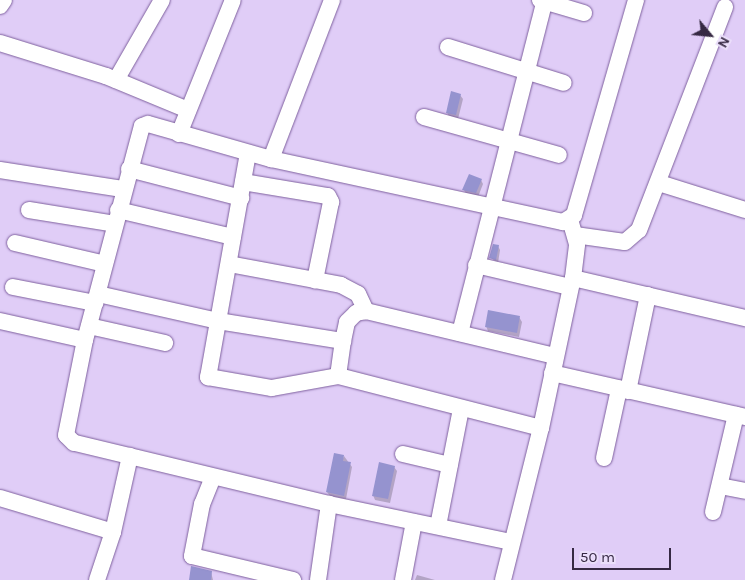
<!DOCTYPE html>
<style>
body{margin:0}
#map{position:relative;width:745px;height:580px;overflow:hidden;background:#e0cdf7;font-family:Karla,sans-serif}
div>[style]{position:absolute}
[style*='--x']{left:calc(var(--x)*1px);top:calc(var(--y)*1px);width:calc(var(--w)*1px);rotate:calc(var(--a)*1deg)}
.shadow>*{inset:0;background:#0003}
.building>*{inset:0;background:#9593cf}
.roads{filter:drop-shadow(0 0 1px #7e609e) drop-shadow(0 0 1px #7e609e)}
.minor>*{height:16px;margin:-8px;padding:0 8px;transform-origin:8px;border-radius:8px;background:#fff}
span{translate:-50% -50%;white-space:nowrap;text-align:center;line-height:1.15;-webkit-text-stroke:4px #eadefa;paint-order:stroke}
.north{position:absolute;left:685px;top:10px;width:50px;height:50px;-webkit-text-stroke:4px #eadefa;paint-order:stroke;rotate:118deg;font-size:14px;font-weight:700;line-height:20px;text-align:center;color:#362943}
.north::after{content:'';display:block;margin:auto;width:18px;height:22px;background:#362943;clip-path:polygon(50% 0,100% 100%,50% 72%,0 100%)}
.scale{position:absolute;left:572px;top:548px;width:99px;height:22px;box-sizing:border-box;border:2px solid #362943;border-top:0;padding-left:6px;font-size:15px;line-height:18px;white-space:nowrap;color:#362943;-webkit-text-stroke:4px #eadefa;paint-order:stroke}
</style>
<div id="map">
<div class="shadow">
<div style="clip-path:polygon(460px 95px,463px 99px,458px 119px,449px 117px,447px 112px)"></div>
<div style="clip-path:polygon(481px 180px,483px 184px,478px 197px,466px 194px,464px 190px)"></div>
<div style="clip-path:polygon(498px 246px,500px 250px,498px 263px,491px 258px)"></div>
<div style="clip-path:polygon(519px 317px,522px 322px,519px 337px,488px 331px,486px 326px)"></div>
<div style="clip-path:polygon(344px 456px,352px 467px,346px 499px,330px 496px,327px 492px)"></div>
<div style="clip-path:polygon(394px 467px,397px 471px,390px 503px,375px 500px,373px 495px)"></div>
<div style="clip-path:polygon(211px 572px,213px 580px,190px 580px)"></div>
<div style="clip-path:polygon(417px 575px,435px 580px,415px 580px)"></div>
</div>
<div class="building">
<div style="clip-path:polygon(451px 91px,461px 94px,456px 115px,446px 113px)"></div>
<div style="clip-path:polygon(469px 174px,482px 179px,476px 193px,462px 190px)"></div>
<div style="clip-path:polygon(493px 244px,499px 245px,496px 260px,489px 258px)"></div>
<div style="clip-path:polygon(488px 310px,520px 316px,517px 333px,485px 327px)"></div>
<div style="clip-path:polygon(334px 453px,344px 455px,343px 461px,351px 462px,344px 496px,326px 492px)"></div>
<div style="clip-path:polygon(379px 462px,395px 466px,388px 499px,372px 496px)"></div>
<div style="clip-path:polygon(191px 566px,212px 571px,211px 580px,189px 580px)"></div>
</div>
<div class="roads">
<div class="minor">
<div style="--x:540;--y:0;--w:46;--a:16.5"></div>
<div style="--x:0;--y:6;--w:7;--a:-56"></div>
<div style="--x:0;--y:43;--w:111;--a:17.3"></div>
<div style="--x:106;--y:76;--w:89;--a:22.5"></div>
<div style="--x:448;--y:47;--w:121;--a:17.2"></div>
<div style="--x:116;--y:80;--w:92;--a:-60.1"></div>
<div style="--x:424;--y:117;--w:140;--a:15.7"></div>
<div style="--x:179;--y:134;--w:144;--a:-68.1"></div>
<div style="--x:248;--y:153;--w:228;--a:100.1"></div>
<div style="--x:208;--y:377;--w:65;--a:9.8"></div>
<div style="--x:272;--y:388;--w:67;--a:-10.3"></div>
<div style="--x:271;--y:159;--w:170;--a:-69"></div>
<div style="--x:129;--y:169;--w:116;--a:14.5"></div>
<div style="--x:0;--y:170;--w:124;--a:8.8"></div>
<div style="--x:243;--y:182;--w:86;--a:9.4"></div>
<div style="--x:328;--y:196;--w:7;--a:63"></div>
<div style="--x:331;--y:202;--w:80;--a:101.6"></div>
<div style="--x:659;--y:183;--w:90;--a:17.4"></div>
<div style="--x:29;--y:210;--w:87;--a:9.2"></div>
<div style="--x:118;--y:210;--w:118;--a:13.2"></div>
<div style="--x:575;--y:235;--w:50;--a:8"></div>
<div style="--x:625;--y:242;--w:18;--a:-41"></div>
<div style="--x:639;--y:230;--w:239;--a:-68.9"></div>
<div style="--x:15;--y:243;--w:92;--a:13.1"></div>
<div style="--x:229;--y:264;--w:114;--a:10.6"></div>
<div style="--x:341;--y:285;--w:19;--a:28"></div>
<div style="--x:358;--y:294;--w:19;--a:65"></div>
<div style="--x:476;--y:265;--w:97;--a:13.2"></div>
<div style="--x:573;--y:278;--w:177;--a:13.1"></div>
<div style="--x:13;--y:287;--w:84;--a:11"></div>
<div style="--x:98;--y:294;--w:123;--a:12.7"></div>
<div style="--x:218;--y:321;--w:127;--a:9.1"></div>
<div style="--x:0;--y:321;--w:87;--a:12.6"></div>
<div style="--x:89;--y:326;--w:78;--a:12.6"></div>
<div style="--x:460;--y:333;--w:344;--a:-75.7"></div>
<div style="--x:552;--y:373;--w:198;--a:12.8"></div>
<div style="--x:628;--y:391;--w:98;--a:-78.2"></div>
<div style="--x:541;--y:428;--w:210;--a:-165.6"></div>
<div style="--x:338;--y:376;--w:35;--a:-82"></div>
<div style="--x:343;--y:341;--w:19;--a:-78"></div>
<div style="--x:347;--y:322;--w:13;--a:-45"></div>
<div style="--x:356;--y:313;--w:10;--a:-11"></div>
<div style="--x:366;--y:311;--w:194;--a:13.4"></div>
<div style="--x:403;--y:454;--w:48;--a:13.2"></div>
<div style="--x:604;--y:458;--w:71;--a:-77.7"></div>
<div style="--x:213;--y:477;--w:29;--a:112"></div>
<div style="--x:202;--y:504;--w:53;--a:100.9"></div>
<div style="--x:192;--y:556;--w:104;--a:13.4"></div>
<div style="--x:720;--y:486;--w:25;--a:11"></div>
<div style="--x:0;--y:498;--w:118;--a:16.7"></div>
<div style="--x:713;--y:512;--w:100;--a:-76.7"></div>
<div style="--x:438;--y:526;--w:119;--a:-78.9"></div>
<div style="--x:511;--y:542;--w:186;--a:-168.2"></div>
<div style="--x:329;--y:504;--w:262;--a:-166.5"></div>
<div style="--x:74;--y:443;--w:11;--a:-135"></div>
<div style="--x:66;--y:435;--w:97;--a:-78.7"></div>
<div style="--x:85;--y:340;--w:221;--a:-75.1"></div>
<div style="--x:142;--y:126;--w:6;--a:-18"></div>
<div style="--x:148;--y:124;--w:128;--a:15.9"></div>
<div style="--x:271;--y:159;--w:299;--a:12.2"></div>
<div style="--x:563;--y:222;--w:13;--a:-32"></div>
<div style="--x:574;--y:215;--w:224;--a:-73.9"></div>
<div style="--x:97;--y:580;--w:51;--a:-71.6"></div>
<div style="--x:113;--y:532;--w:78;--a:-77.4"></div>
<div style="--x:318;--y:580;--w:77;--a:-81.8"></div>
<div style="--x:403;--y:580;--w:59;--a:-79.3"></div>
<div style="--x:503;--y:580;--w:157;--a:-76"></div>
<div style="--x:541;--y:428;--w:153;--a:-78"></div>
<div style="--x:573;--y:278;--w:34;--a:-83"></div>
<div style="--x:577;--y:244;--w:26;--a:-106"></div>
</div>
</div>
<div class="north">N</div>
<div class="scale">50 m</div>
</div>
